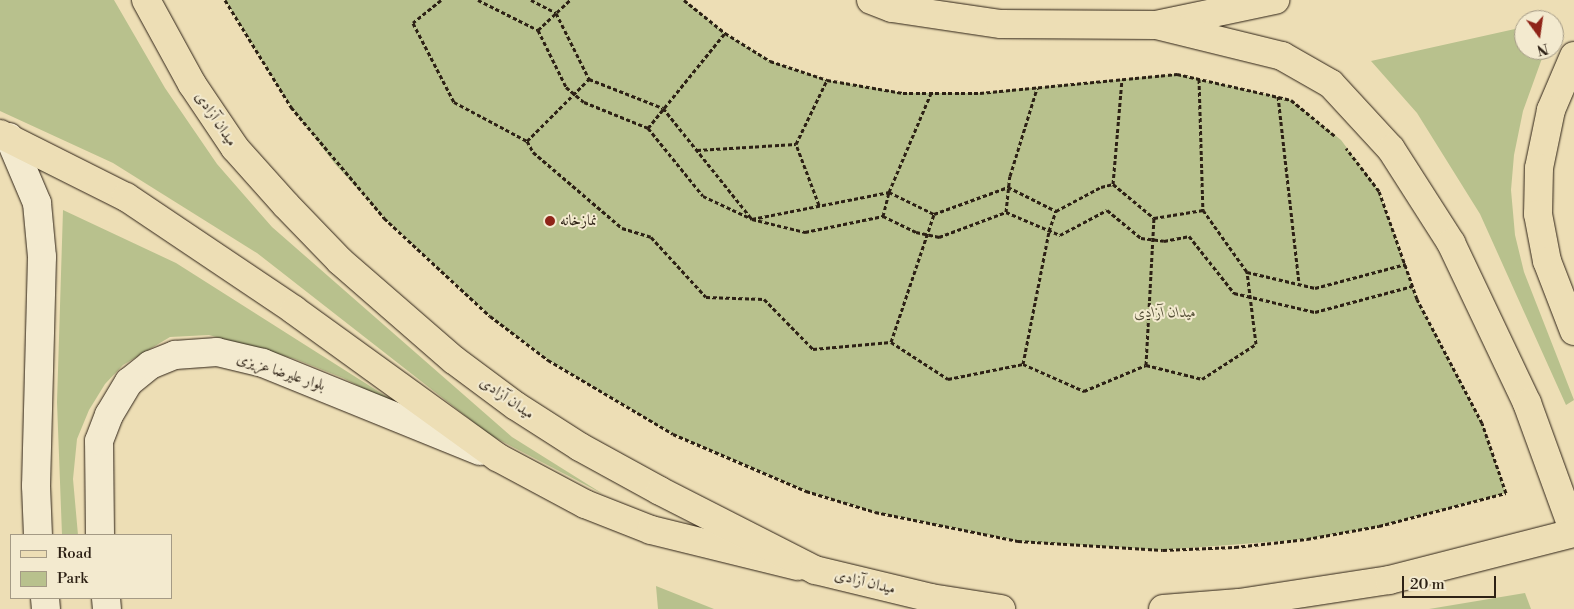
<!DOCTYPE html>
<meta charset="utf-8">
<style>
body{margin:0}
#map{position:relative;width:1574px;height:609px;overflow:hidden;background:#eddeb5;font-family:"Libre Bodoni",Amiri,serif}
div>[style]{position:absolute}
[style*='--x']{left:calc(var(--x)*1px);top:calc(var(--y)*1px);width:calc(var(--w)*1px);rotate:calc(var(--a)*1deg)}
.green>*{inset:0;background:#b8c18d}
.path>*{height:3px;margin-top:-1.5px;transform-origin:0;background:repeating-linear-gradient(90deg,#2d2115 0 4px,transparent 0 6.5px)}
.roads{filter:drop-shadow(0 0 1px #2d2115) drop-shadow(0 0 1px #2d2115)}
.secondary>*{height:28px;margin:-14px;padding:0 14px;transform-origin:14px;border-radius:14px;background:#f3eacf}
.primary>*{height:28px;margin:-14px;padding:0 14px;transform-origin:14px;border-radius:14px;background:#eddeb5}
.highway>*{height:28px;margin:-14px;padding:0 14px;transform-origin:14px;border-radius:14px;background:#eddeb5}
.dots>*{width:14px;height:14px;translate:-50% -50%;box-sizing:border-box;border:2px solid #f3eacf;border-radius:50%}
span{translate:-50% -50%;white-space:nowrap;text-align:center;line-height:1.15;-webkit-text-stroke:4px #f3eacf;paint-order:stroke}
.street-label{font-size:15px;color:#2d2115}
.poi-label{font-size:15px;color:#2d2115}
.left{translate:0 -50%;text-align:left}
.park-label{font-size:15px;color:#575139;font-style:italic}
.legend{position:absolute;left:10px;top:534px;width:162px;height:65px;box-sizing:border-box;background:#f3eacf;border:1px solid #a49a85;margin:0;padding:6px 9px;list-style:none;font-size:15px;color:#2d2115}
.legend li{display:flex;align-items:center;gap:10px;height:25px}
.legend b{width:25px;border:1px solid #a49a85}
.north{position:absolute;left:1514px;top:10px;width:50px;height:50px;box-sizing:border-box;background:#f3eacf;border:1px solid #a49a85;border-radius:50%;rotate:166deg;font-size:14px;font-weight:700;line-height:20px;text-align:center;color:#2d2115}
.north::after{content:'';display:block;margin:auto;width:18px;height:22px;background:#8f2418;clip-path:polygon(50% 0,100% 100%,50% 72%,0 100%)}
.scale{position:absolute;left:1402px;top:576px;width:94px;height:22px;box-sizing:border-box;border:2px solid #2d2115;border-top:0;padding-left:6px;font-size:15px;line-height:18px;white-space:nowrap;color:#2d2115;-webkit-text-stroke:4px #f3eacf;paint-order:stroke}
</style>
<div id="map">
<div class="green">
<div style="clip-path:polygon(0 0,114px 0,165px 88px,217px 164px,272px 227px,512px 437px,603px 494px,490px 435px,257px 253px,113px 163px,0 111px)"></div>
<div style="clip-path:polygon(225px 0,684px 0,725px 33px,770px 61px,827px 80px,903px 93px,980px 93px,1177px 74px,1291px 100px,1341px 140px,1379px 191px,1417px 299px,1482px 423px,1506px 493px,1379px 526px,1307px 539px,1163px 550px,1018px 541px,875px 512px,806px 491px,673px 434px,548px 360px,490px 316px,384px 218px,335px 164px,291px 107px)"></div>
<div style="clip-path:polygon(1524px 27px,1524px 50px,1545px 50px,1523px 111px,1514px 155px,1511px 190px,1515px 235px,1524px 272px,1574px 400px,1566px 405px,1480px 214px,1417px 113px,1371px 61px)"></div>
<div style="clip-path:polygon(63px 210px,176px 263px,414px 414px,343px 378px,295px 359px,209px 335px,170px 337px,123px 365px,105px 384px,89px 410px,77px 439px,73px 479px,78px 535px,62px 535px,57px 402px)"></div>
<div style="clip-path:polygon(656px 586px,714px 609px,658px 609px)"></div>
<div style="clip-path:polygon(1525px 593px,1531px 609px,1429px 609px)"></div>
</div>
<div class="path">
<div style="--x:225;--y:0;--w:126;--a:58.3"></div>
<div style="--x:291;--y:107;--w:145;--a:50"></div>
<div style="--x:384;--y:218;--w:144;--a:42.8"></div>
<div style="--x:490;--y:316;--w:73;--a:37.2"></div>
<div style="--x:548;--y:360;--w:145;--a:30.6"></div>
<div style="--x:673;--y:434;--w:145;--a:23.2"></div>
<div style="--x:806;--y:491;--w:72;--a:16.9"></div>
<div style="--x:875;--y:512;--w:146;--a:11.5"></div>
<div style="--x:1018;--y:541;--w:145;--a:3.6"></div>
<div style="--x:1163;--y:550;--w:72;--a:-2.4"></div>
<div style="--x:1235;--y:547;--w:72;--a:-6.3"></div>
<div style="--x:1307;--y:539;--w:73;--a:-10.2"></div>
<div style="--x:1379;--y:526;--w:131;--a:-14.6"></div>
<div style="--x:1506;--y:493;--w:74;--a:-108.9"></div>
<div style="--x:1482;--y:423;--w:140;--a:-117.7"></div>
<div style="--x:1417;--y:299;--w:114;--a:-109.4"></div>
<div style="--x:1379;--y:191;--w:54;--a:-127.5"></div>
<div style="--x:441;--y:0;--w:36;--a:141"></div>
<div style="--x:413;--y:23;--w:89;--a:62.6"></div>
<div style="--x:454;--y:102;--w:83;--a:28.1"></div>
<div style="--x:527;--y:141;--w:13;--a:61"></div>
<div style="--x:533;--y:152;--w:117;--a:40.5"></div>
<div style="--x:622;--y:228;--w:30;--a:17"></div>
<div style="--x:651;--y:237;--w:81;--a:47.5"></div>
<div style="--x:706;--y:297;--w:58;--a:2"></div>
<div style="--x:764;--y:299;--w:70;--a:45.6"></div>
<div style="--x:813;--y:349;--w:78;--a:-5.1"></div>
<div style="--x:891;--y:342;--w:68;--a:33"></div>
<div style="--x:948;--y:379;--w:76;--a:-11.3"></div>
<div style="--x:1023;--y:364;--w:67;--a:23.9"></div>
<div style="--x:1084;--y:391;--w:67;--a:-22.8"></div>
<div style="--x:1146;--y:365;--w:58;--a:14"></div>
<div style="--x:1202;--y:379;--w:64;--a:-32.9"></div>
<div style="--x:1256;--y:344;--w:73;--a:-97.1"></div>
<div style="--x:478;--y:0;--w:67;--a:26.6"></div>
<div style="--x:538;--y:30;--w:64;--a:63.8"></div>
<div style="--x:566;--y:87;--w:23;--a:40"></div>
<div style="--x:584;--y:102;--w:69;--a:22.1"></div>
<div style="--x:648;--y:128;--w:87;--a:51"></div>
<div style="--x:703;--y:196;--w:54;--a:25.1"></div>
<div style="--x:752;--y:219;--w:55;--a:13.8"></div>
<div style="--x:805;--y:232;--w:80;--a:-11.6"></div>
<div style="--x:883;--y:216;--w:37;--a:26"></div>
<div style="--x:916;--y:232;--w:24;--a:12"></div>
<div style="--x:939;--y:237;--w:72;--a:-20.5"></div>
<div style="--x:1006;--y:212;--w:59;--a:23.1"></div>
<div style="--x:1060;--y:235;--w:53;--a:-28"></div>
<div style="--x:1107;--y:210;--w:44;--a:39.5"></div>
<div style="--x:1141;--y:238;--w:23;--a:7"></div>
<div style="--x:1164;--y:241;--w:25;--a:-11"></div>
<div style="--x:1189;--y:236;--w:73;--a:51.7"></div>
<div style="--x:1234;--y:293;--w:83;--a:13.2"></div>
<div style="--x:1315;--y:312;--w:101;--a:-14.9"></div>
<div style="--x:531;--y:0;--w:28;--a:27"></div>
<div style="--x:556;--y:13;--w:74;--a:63.4"></div>
<div style="--x:589;--y:79;--w:79;--a:21.4"></div>
<div style="--x:663;--y:108;--w:142;--a:51.3"></div>
<div style="--x:752;--y:219;--w:140;--a:-11.1"></div>
<div style="--x:889;--y:192;--w:50;--a:26.1"></div>
<div style="--x:934;--y:214;--w:79;--a:-20"></div>
<div style="--x:1008;--y:187;--w:54;--a:26.6"></div>
<div style="--x:1056;--y:211;--w:51;--a:-28.1"></div>
<div style="--x:1101;--y:187;--w:12;--a:-14"></div>
<div style="--x:1113;--y:184;--w:53;--a:39.7"></div>
<div style="--x:1154;--y:218;--w:50;--a:-9.3"></div>
<div style="--x:1203;--y:210;--w:76;--a:54.6"></div>
<div style="--x:1247;--y:272;--w:70;--a:13.2"></div>
<div style="--x:1315;--y:288;--w:94;--a:-14.8"></div>
<div style="--x:684;--y:0;--w:53;--a:38.8"></div>
<div style="--x:725;--y:33;--w:53;--a:31.9"></div>
<div style="--x:770;--y:61;--w:60;--a:18.4"></div>
<div style="--x:827;--y:80;--w:77;--a:9.7"></div>
<div style="--x:903;--y:93;--w:77;--a:0"></div>
<div style="--x:980;--y:93;--w:198;--a:-5.5"></div>
<div style="--x:1177;--y:74;--w:117;--a:12.8"></div>
<div style="--x:1291;--y:100;--w:57;--a:39.3"></div>
<div style="--x:538;--y:30;--w:44;--a:-43.2"></div>
<div style="--x:1199;--y:79;--w:131;--a:88.3"></div>
<div style="--x:1278;--y:96;--w:189;--a:83.6"></div>
<div style="--x:648;--y:128;--w:122;--a:-51"></div>
<div style="--x:527;--y:141;--w:88;--a:-45"></div>
<div style="--x:697;--y:150;--w:99;--a:-3.5"></div>
<div style="--x:1113;--y:184;--w:104;--a:-85.1"></div>
<div style="--x:819;--y:205;--w:65;--a:-110.7"></div>
<div style="--x:796;--y:144;--w:71;--a:-64.2"></div>
<div style="--x:1006;--y:212;--w:36;--a:-84"></div>
<div style="--x:1010;--y:176;--w:92;--a:-72.9"></div>
<div style="--x:883;--y:216;--w:25;--a:-76"></div>
<div style="--x:889;--y:192;--w:108;--a:-67"></div>
<div style="--x:891;--y:342;--w:135;--a:-71.4"></div>
<div style="--x:1023;--y:364;--w:136;--a:-78.9"></div>
<div style="--x:1049;--y:231;--w:21;--a:-71"></div>
<div style="--x:1146;--y:365;--w:147;--a:-86.9"></div>
</div>
<div class="roads">
<div class="secondary">
<div style="--x:9;--y:137;--w:72;--a:67"></div>
<div style="--x:37;--y:203;--w:54;--a:84.7"></div>
<div style="--x:42;--y:257;--w:229;--a:91.5"></div>
<div style="--x:36;--y:486;--w:49;--a:87.7"></div>
<div style="--x:100;--y:535;--w:94;--a:-90.6"></div>
<div style="--x:99;--y:441;--w:28;--a:-69"></div>
<div style="--x:109;--y:415;--w:39;--a:-59"></div>
<div style="--x:129;--y:382;--w:27;--a:-39"></div>
<div style="--x:150;--y:365;--w:27;--a:-22"></div>
<div style="--x:175;--y:355;--w:42;--a:-4.1"></div>
<div style="--x:217;--y:352;--w:47;--a:13.4"></div>
<div style="--x:263;--y:363;--w:234;--a:22.1"></div>
<div style="--x:45;--y:598;--w:11;--a:85"></div>
<div style="--x:106;--y:598;--w:11;--a:85"></div>
</div>
<div class="primary">
<div style="--x:0;--y:134;--w:141;--a:26.6"></div>
<div style="--x:126;--y:197;--w:202;--a:33.9"></div>
<div style="--x:294;--y:310;--w:251;--a:35.9"></div>
<div style="--x:497;--y:457;--w:100;--a:28.1"></div>
<div style="--x:585;--y:504;--w:71;--a:21.5"></div>
<div style="--x:651;--y:530;--w:151;--a:13.8"></div>
</div>
<div class="highway">
<div style="--x:146;--y:0;--w:96;--a:61.3"></div>
<div style="--x:192;--y:84;--w:77;--a:56.1"></div>
<div style="--x:235;--y:148;--w:76;--a:48.2"></div>
<div style="--x:286;--y:205;--w:78;--a:46"></div>
<div style="--x:340;--y:261;--w:151;--a:41"></div>
<div style="--x:454;--y:360;--w:77;--a:36.6"></div>
<div style="--x:516;--y:406;--w:76;--a:32.6"></div>
<div style="--x:580;--y:447;--w:91;--a:28.8"></div>
<div style="--x:660;--y:491;--w:174;--a:27"></div>
<div style="--x:815;--y:570;--w:119;--a:13.6"></div>
<div style="--x:931;--y:598;--w:71;--a:8.9"></div>
<div style="--x:871;--y:0;--w:22;--a:21"></div>
<div style="--x:892;--y:8;--w:110;--a:8.4"></div>
<div style="--x:1001;--y:24;--w:155;--a:0.4"></div>
<div style="--x:1156;--y:25;--w:122;--a:-11.9"></div>
<div style="--x:1156;--y:25;--w:130;--a:13.8"></div>
<div style="--x:1282;--y:56;--w:56;--a:29.7"></div>
<div style="--x:1331;--y:84;--w:88;--a:47.3"></div>
<div style="--x:1391;--y:149;--w:112;--a:57.4"></div>
<div style="--x:1451;--y:243;--w:177;--a:64.6"></div>
<div style="--x:1527;--y:403;--w:137;--a:70"></div>
<div style="--x:1574;--y:56;--w:59;--a:113.1"></div>
<div style="--x:1551;--y:110;--w:59;--a:101.7"></div>
<div style="--x:1539;--y:168;--w:46;--a:91.2"></div>
<div style="--x:1538;--y:214;--w:48;--a:79.2"></div>
<div style="--x:1547;--y:261;--w:75;--a:68.9"></div>
<div style="--x:1163;--y:609;--w:76;--a:-4.5"></div>
<div style="--x:1239;--y:603;--w:152;--a:-8.7"></div>
<div style="--x:1389;--y:580;--w:191;--a:-14.3"></div>
</div>
</div>
<div class="dots">
<div style="left:550px;top:221px;background:#8f2418"></div>
</div>
<div class="street-label">
<span style="left:216px;top:119px;rotate:56deg">میدان آزادی</span>
<span style="left:281px;top:372px;rotate:18deg">بلوار علیرضا عزیزی</span>
<span style="left:507px;top:398px;rotate:35deg">میدان آزادی</span>
<span style="left:865px;top:582px;rotate:14deg">میدان آزادی</span>
</div>
<div class="poi-label">
<span class="left" style="left:560px;top:221px">نمازخانه</span>
</div>
<div class="park-label">
<span style="left:1165px;top:313px">میدان آزادی</span>
</div>
<ul class="legend">
<li><b style="height:6px;background:#eddeb5"></b>Road</li>
<li><b style="height:14px;background:#b8c18d"></b>Park</li>
</ul>
<div class="north">N</div>
<div class="scale">20 m</div>
</div>
